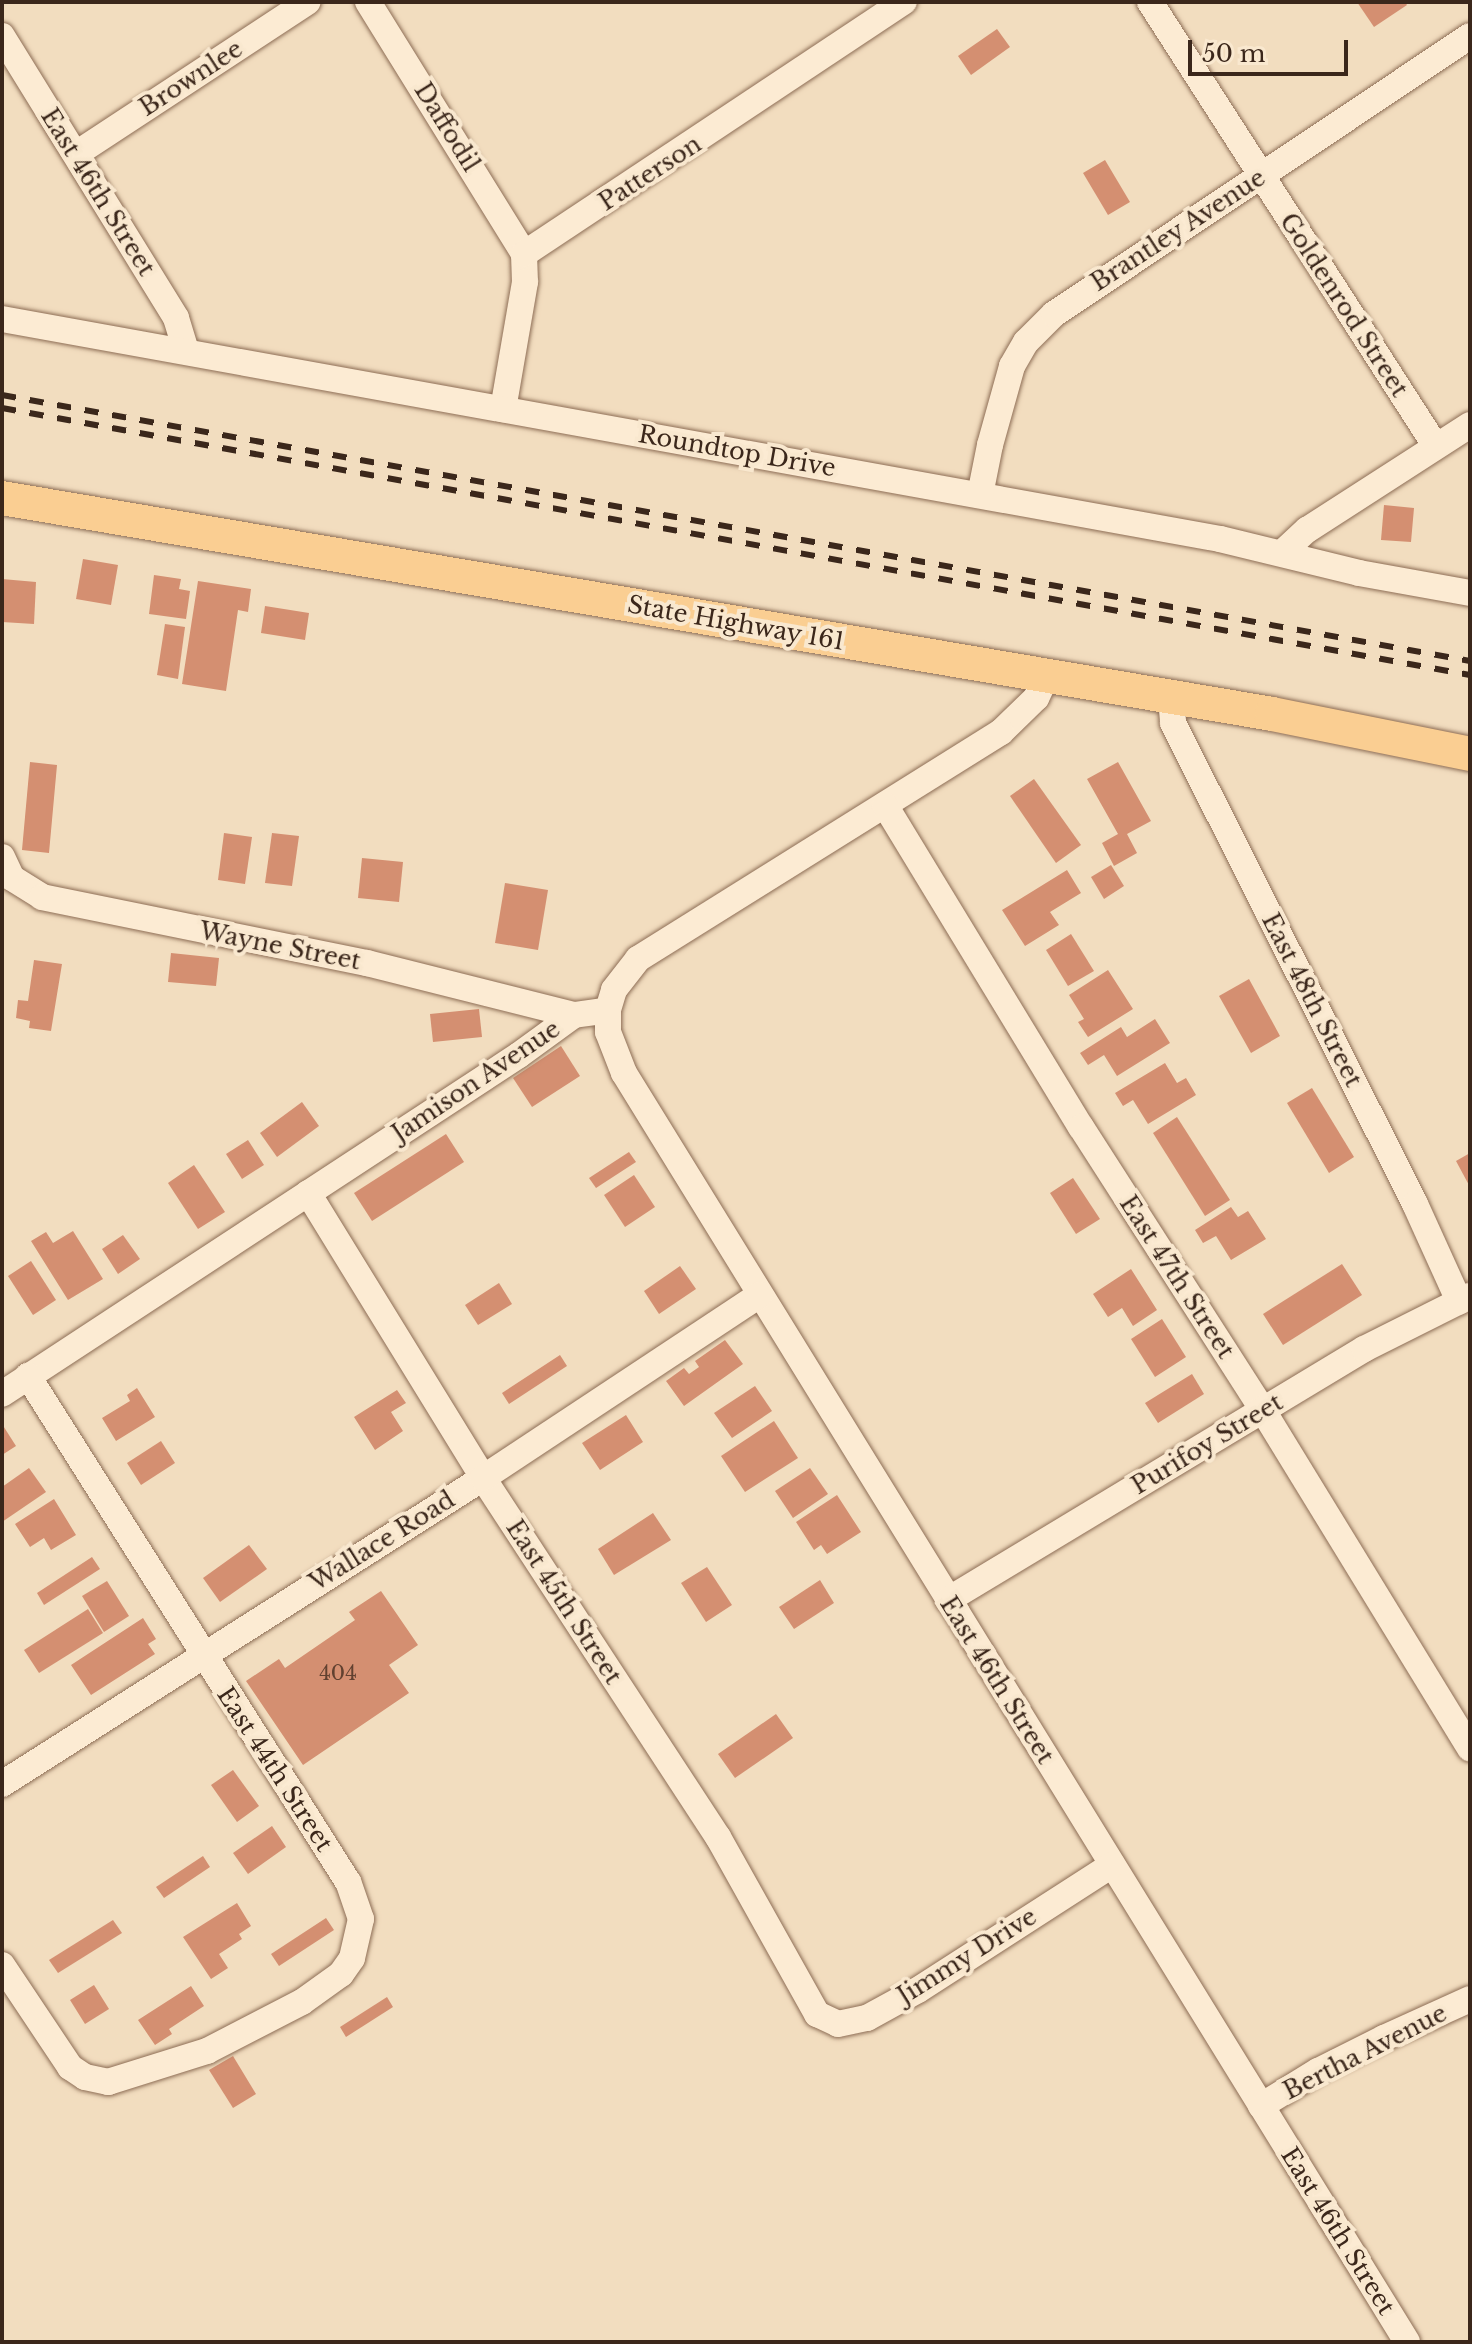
<!DOCTYPE html>
<style>
body{margin:0}
#map{position:relative;width:1472px;height:2344px;overflow:hidden;background:#f2ddbf;font-family:"Libre Baskerville",serif}
div>[style]{position:absolute}
[style*='--x']{left:calc(var(--x)*1px);top:calc(var(--y)*1px);width:calc(var(--w)*1px);rotate:calc(var(--a)*1deg)}
.building>*{inset:0;background:#d48f71}
.roads{filter:drop-shadow(0 0 2px #8d6d55) drop-shadow(0 0 2px #8d6d55)}
.minor>*{height:26px;margin:-13px;padding:0 13px;transform-origin:13px;border-radius:13px;background:#fcebd3}
.major>*{height:34px;margin:-17px;padding:0 17px;transform-origin:17px;border-radius:17px;background:#face92}
.rail>*{height:6px;margin-top:-3px;transform-origin:0;background:repeating-linear-gradient(90deg,#3b271b 0 14px,transparent 0 28px)}
span{translate:-50% -50%;white-space:nowrap;text-align:center;line-height:1.15;-webkit-text-stroke:8px #f9e8cf;paint-order:stroke}
.number-label{font-size:20px;color:#614130}
.number-label span{-webkit-text-stroke-width:0}
.street-label{font-size:24px;color:#3b271b}
.frame{position:absolute;inset:0;border:4px solid #3b271b;pointer-events:none}
.scale{position:absolute;left:1188px;top:40px;width:160px;height:36px;box-sizing:border-box;border:4px solid #3b271b;border-top:0;padding-left:10px;font-size:24px;line-height:28px;white-space:nowrap;color:#3b271b;-webkit-text-stroke:6px #f9e8cf;paint-order:stroke}
</style>
<div id="map">
<div class="building">
<div style="clip-path:polygon(1357px 2px,1405px 2px,1407px 5px,1374px 27px)"></div>
<div style="clip-path:polygon(997px 29px,1010px 47px,971px 75px,958px 56px)"></div>
<div style="clip-path:polygon(1105px 160px,1130px 202px,1108px 215px,1083px 173px)"></div>
<div style="clip-path:polygon(1384px 505px,1414px 508px,1411px 542px,1381px 540px)"></div>
<div style="clip-path:polygon(83px 559px,118px 565px,111px 605px,76px 599px)"></div>
<div style="clip-path:polygon(154px 575px,181px 579px,179px 589px,190px 591px,186px 619px,149px 614px)"></div>
<div style="clip-path:polygon(2px 579px,36px 582px,34px 624px,2px 622px)"></div>
<div style="clip-path:polygon(198px 581px,251px 589px,248px 612px,238px 610px,226px 691px,182px 684px)"></div>
<div style="clip-path:polygon(265px 606px,309px 613px,305px 640px,261px 633px)"></div>
<div style="clip-path:polygon(165px 624px,185px 627px,178px 679px,157px 675px)"></div>
<div style="clip-path:polygon(30px 762px,57px 765px,49px 853px,22px 850px)"></div>
<div style="clip-path:polygon(1118px 762px,1151px 821px,1127px 834px,1137px 853px,1114px 866px,1102px 843px,1118px 834px,1087px 779px)"></div>
<div style="clip-path:polygon(1034px 779px,1081px 845px,1056px 863px,1010px 796px)"></div>
<div style="clip-path:polygon(224px 833px,252px 837px,245px 884px,218px 880px)"></div>
<div style="clip-path:polygon(272px 833px,299px 836px,292px 886px,265px 883px)"></div>
<div style="clip-path:polygon(362px 858px,403px 862px,399px 902px,358px 898px)"></div>
<div style="clip-path:polygon(1111px 865px,1124px 886px,1104px 899px,1091px 877px)"></div>
<div style="clip-path:polygon(1067px 870px,1081px 893px,1050px 912px,1059px 925px,1025px 946px,1002px 910px)"></div>
<div style="clip-path:polygon(505px 883px,548px 890px,538px 950px,495px 943px)"></div>
<div style="clip-path:polygon(1071px 934px,1094px 971px,1068px 986px,1046px 950px)"></div>
<div style="clip-path:polygon(171px 953px,219px 958px,216px 986px,168px 982px)"></div>
<div style="clip-path:polygon(34px 960px,62px 964px,51px 1031px,29px 1028px,30px 1021px,16px 1018px,18px 1000px,28px 1001px)"></div>
<div style="clip-path:polygon(1108px 970px,1133px 1009px,1088px 1037px,1078px 1022px,1084px 1019px,1069px 995px)"></div>
<div style="clip-path:polygon(1249px 979px,1280px 1036px,1251px 1053px,1219px 996px)"></div>
<div style="clip-path:polygon(479px 1009px,482px 1037px,433px 1042px,430px 1014px)"></div>
<div style="clip-path:polygon(1155px 1019px,1170px 1043px,1117px 1076px,1104px 1055px,1088px 1065px,1080px 1053px,1121px 1027px,1127px 1037px)"></div>
<div style="clip-path:polygon(561px 1046px,580px 1076px,532px 1107px,513px 1078px)"></div>
<div style="clip-path:polygon(1165px 1063px,1177px 1083px,1186px 1078px,1196px 1095px,1148px 1124px,1133px 1100px,1123px 1106px,1115px 1093px)"></div>
<div style="clip-path:polygon(1312px 1088px,1354px 1157px,1329px 1173px,1287px 1103px)"></div>
<div style="clip-path:polygon(302px 1102px,319px 1126px,277px 1157px,260px 1133px)"></div>
<div style="clip-path:polygon(1177px 1117px,1230px 1200px,1205px 1216px,1153px 1133px)"></div>
<div style="clip-path:polygon(446px 1134px,464px 1162px,372px 1221px,354px 1193px)"></div>
<div style="clip-path:polygon(248px 1140px,264px 1165px,242px 1179px,226px 1154px)"></div>
<div style="clip-path:polygon(629px 1152px,636px 1162px,596px 1188px,589px 1178px)"></div>
<div style="clip-path:polygon(1470px 1153px,1470px 1187px,1456px 1161px)"></div>
<div style="clip-path:polygon(194px 1165px,225px 1212px,198px 1229px,168px 1183px)"></div>
<div style="clip-path:polygon(634px 1175px,655px 1207px,625px 1227px,604px 1195px)"></div>
<div style="clip-path:polygon(1073px 1178px,1100px 1219px,1076px 1234px,1050px 1193px)"></div>
<div style="clip-path:polygon(1231px 1207px,1238px 1217px,1248px 1211px,1266px 1239px,1231px 1260px,1216px 1236px,1203px 1243px,1195px 1230px)"></div>
<div style="clip-path:polygon(73px 1231px,103px 1279px,68px 1300px,31px 1241px,46px 1232px,53px 1243px)"></div>
<div style="clip-path:polygon(123px 1235px,140px 1259px,118px 1274px,102px 1249px)"></div>
<div style="clip-path:polygon(31px 1261px,56px 1300px,33px 1315px,8px 1276px)"></div>
<div style="clip-path:polygon(1342px 1264px,1362px 1295px,1283px 1345px,1263px 1314px)"></div>
<div style="clip-path:polygon(680px 1266px,696px 1289px,659px 1314px,644px 1291px)"></div>
<div style="clip-path:polygon(1131px 1269px,1157px 1310px,1133px 1326px,1122px 1308px,1108px 1317px,1093px 1294px)"></div>
<div style="clip-path:polygon(499px 1283px,512px 1304px,478px 1325px,465px 1305px)"></div>
<div style="clip-path:polygon(1162px 1319px,1186px 1357px,1155px 1377px,1131px 1339px)"></div>
<div style="clip-path:polygon(725px 1340px,743px 1364px,684px 1406px,666px 1381px,684px 1368px,689px 1374px,699px 1367px,695px 1361px)"></div>
<div style="clip-path:polygon(560px 1355px,567px 1366px,509px 1404px,502px 1393px)"></div>
<div style="clip-path:polygon(1192px 1374px,1204px 1394px,1158px 1423px,1145px 1403px)"></div>
<div style="clip-path:polygon(755px 1386px,772px 1411px,732px 1438px,714px 1413px)"></div>
<div style="clip-path:polygon(137px 1388px,155px 1417px,116px 1441px,102px 1418px,130px 1401px,127px 1395px)"></div>
<div style="clip-path:polygon(397px 1390px,406px 1403px,391px 1412px,403px 1431px,375px 1450px,354px 1417px)"></div>
<div style="clip-path:polygon(626px 1415px,643px 1442px,600px 1470px,582px 1443px)"></div>
<div style="clip-path:polygon(774px 1421px,798px 1458px,745px 1492px,721px 1456px)"></div>
<div style="clip-path:polygon(2px 1424px,16px 1446px,2px 1455px)"></div>
<div style="clip-path:polygon(161px 1441px,175px 1463px,141px 1485px,127px 1463px)"></div>
<div style="clip-path:polygon(29px 1468px,46px 1492px,2px 1522px,2px 1487px)"></div>
<div style="clip-path:polygon(810px 1468px,828px 1494px,793px 1518px,775px 1491px)"></div>
<div style="clip-path:polygon(837px 1495px,861px 1532px,827px 1554px,821px 1545px,814px 1550px,796px 1522px)"></div>
<div style="clip-path:polygon(54px 1499px,76px 1535px,51px 1550px,44px 1538px,30px 1547px,15px 1524px)"></div>
<div style="clip-path:polygon(653px 1513px,671px 1540px,614px 1575px,598px 1549px)"></div>
<div style="clip-path:polygon(249px 1545px,267px 1569px,220px 1602px,203px 1578px)"></div>
<div style="clip-path:polygon(92px 1557px,100px 1569px,44px 1605px,37px 1593px)"></div>
<div style="clip-path:polygon(707px 1567px,732px 1605px,706px 1622px,681px 1583px)"></div>
<div style="clip-path:polygon(820px 1580px,834px 1603px,794px 1629px,779px 1607px)"></div>
<div style="clip-path:polygon(107px 1581px,129px 1616px,104px 1632px,82px 1596px)"></div>
<div style="clip-path:polygon(381px 1591px,418px 1645px,389px 1665px,409px 1693px,303px 1765px,246px 1681px,279px 1659px,285px 1668px,355px 1620px,349px 1612px)"></div>
<div style="clip-path:polygon(88px 1609px,103px 1633px,39px 1673px,24px 1650px)"></div>
<div style="clip-path:polygon(143px 1618px,156px 1639px,148px 1644px,155px 1654px,91px 1695px,71px 1665px)"></div>
<div style="clip-path:polygon(776px 1714px,793px 1738px,735px 1778px,718px 1754px)"></div>
<div style="clip-path:polygon(233px 1770px,259px 1806px,237px 1822px,211px 1785px)"></div>
<div style="clip-path:polygon(272px 1826px,286px 1847px,248px 1874px,233px 1853px)"></div>
<div style="clip-path:polygon(203px 1856px,210px 1867px,164px 1898px,156px 1887px)"></div>
<div style="clip-path:polygon(237px 1903px,251px 1926px,239px 1934px,242px 1939px,219px 1954px,228px 1968px,211px 1979px,183px 1937px)"></div>
<div style="clip-path:polygon(326px 1918px,334px 1930px,279px 1966px,271px 1954px)"></div>
<div style="clip-path:polygon(113px 1920px,122px 1933px,58px 1973px,49px 1960px)"></div>
<div style="clip-path:polygon(94px 1985px,109px 2009px,85px 2024px,70px 2000px)"></div>
<div style="clip-path:polygon(191px 1986px,204px 2006px,169px 2029px,172px 2034px,155px 2045px,138px 2020px)"></div>
<div style="clip-path:polygon(387px 1997px,393px 2007px,346px 2037px,340px 2027px)"></div>
<div style="clip-path:polygon(233px 2056px,256px 2094px,233px 2108px,209px 2070px)"></div>
</div>
<div class="roads">
<div class="minor">
<div style="--x:368;--y:2;--w:296;--a:58.2"></div>
<div style="--x:524;--y:254;--w:28;--a:88"></div>
<div style="--x:525;--y:282;--w:129;--a:99.8"></div>
<div style="--x:1150;--y:2;--w:527;--a:57.25"></div>
<div style="--x:2;--y:36;--w:331;--a:58.3"></div>
<div style="--x:176;--y:318;--w:34;--a:73"></div>
<div style="--x:76;--y:154;--w:277;--a:-33.3"></div>
<div style="--x:524;--y:254;--w:456;--a:-33.6"></div>
<div style="--x:2;--y:319;--w:1238;--a:10.24"></div>
<div style="--x:1220;--y:539;--w:143;--a:13.7"></div>
<div style="--x:1359;--y:573;--w:113;--a:10.2"></div>
<div style="--x:980;--y:495;--w:51;--a:-78.7"></div>
<div style="--x:990;--y:445;--w:82;--a:-74.4"></div>
<div style="--x:1012;--y:366;--w:28;--a:-60"></div>
<div style="--x:1026;--y:342;--w:40;--a:-45"></div>
<div style="--x:1054;--y:314;--w:500;--a:-33.75"></div>
<div style="--x:1283;--y:552;--w:33;--a:-43"></div>
<div style="--x:1307;--y:530;--w:194;--a:-32.8"></div>
<div style="--x:1046;--y:677;--w:23;--a:115"></div>
<div style="--x:1036;--y:698;--w:49;--a:135.8"></div>
<div style="--x:1001;--y:732;--w:428;--a:148"></div>
<div style="--x:638;--y:959;--w:39;--a:128"></div>
<div style="--x:614;--y:990;--w:21;--a:107"></div>
<div style="--x:608;--y:1010;--w:22;--a:90"></div>
<div style="--x:608;--y:1032;--w:44;--a:68.7"></div>
<div style="--x:624;--y:1073;--w:1491;--a:58.32"></div>
<div style="--x:1171;--y:698;--w:25;--a:85"></div>
<div style="--x:1173;--y:723;--w:538;--a:63.29"></div>
<div style="--x:1415;--y:1204;--w:107;--a:65.6"></div>
<div style="--x:885;--y:805;--w:377;--a:58.7"></div>
<div style="--x:1081;--y:1127;--w:335;--a:57.3"></div>
<div style="--x:1262;--y:1409;--w:398;--a:58.5"></div>
<div style="--x:2;--y:857;--w:23;--a:65"></div>
<div style="--x:12;--y:878;--w:36;--a:32"></div>
<div style="--x:42;--y:897;--w:332;--a:11.5"></div>
<div style="--x:367;--y:963;--w:213;--a:14.1"></div>
<div style="--x:308;--y:1193;--w:334;--a:58.4"></div>
<div style="--x:483;--y:1478;--w:429;--a:56.8"></div>
<div style="--x:718;--y:1837;--w:203;--a:60.8"></div>
<div style="--x:817;--y:2014;--w:23;--a:25"></div>
<div style="--x:838;--y:2024;--w:30;--a:-12"></div>
<div style="--x:867;--y:2018;--w:58;--a:-28.8"></div>
<div style="--x:918;--y:1990;--w:231;--a:-32.8"></div>
<div style="--x:2;--y:1394;--w:618;--a:-33.25"></div>
<div style="--x:519;--y:1055;--w:68;--a:-36"></div>
<div style="--x:574;--y:1015;--w:34;--a:-8"></div>
<div style="--x:948;--y:1600;--w:486;--a:-31.1"></div>
<div style="--x:1364;--y:1349;--w:119;--a:-26.6"></div>
<div style="--x:2;--y:1784;--w:570;--a:-32.46"></div>
<div style="--x:483;--y:1478;--w:332;--a:-33.5"></div>
<div style="--x:2;--y:1965;--w:123;--a:56.3"></div>
<div style="--x:70;--y:2067;--w:18;--a:34"></div>
<div style="--x:85;--y:2077;--w:24;--a:12"></div>
<div style="--x:108;--y:2082;--w:104;--a:-17.4"></div>
<div style="--x:207;--y:2051;--w:107;--a:-27.3"></div>
<div style="--x:302;--y:2002;--w:48;--a:-35.7"></div>
<div style="--x:341;--y:1974;--w:19;--a:-55"></div>
<div style="--x:352;--y:1958;--w:40;--a:-77"></div>
<div style="--x:361;--y:1919;--w:39;--a:-109"></div>
<div style="--x:348;--y:1882;--w:599;--a:-122.31"></div>
<div style="--x:1261;--y:2106;--w:67;--a:-31.6"></div>
<div style="--x:1318;--y:2071;--w:74;--a:-26.6"></div>
<div style="--x:1384;--y:2038;--w:94;--a:-24.4"></div>
</div>
<div class="major">
<div style="--x:2;--y:498;--w:1288;--a:9.65"></div>
<div style="--x:1272;--y:714;--w:202;--a:11.4"></div>
</div>
</div>
<div class="rail">
<div style="--x:2;--y:395;--w:1492;--a:10.27"></div>
<div style="--x:2;--y:408;--w:1492;--a:10.31"></div>
</div>
<div class="number-label">
<span style="left:338px;top:1673px">404</span>
</div>
<div class="street-label">
<span style="left:191px;top:78px;rotate:-33deg">Brownlee</span>
<span style="left:447px;top:127px;rotate:58deg">Daffodil</span>
<span style="left:650px;top:173px;rotate:-33deg">Patterson</span>
<span style="left:98px;top:192px;rotate:58deg">East 46th Street</span>
<span style="left:1178px;top:230px;rotate:-33deg">Brantley Avenue</span>
<span style="left:1344px;top:305px;rotate:57deg">Goldenrod Street</span>
<span style="left:737px;top:451px;rotate:10deg">Roundtop Drive</span>
<span style="left:736px;top:623px;rotate:10deg">State Highway 161</span>
<span style="left:280px;top:946px;rotate:11deg">Wayne Street</span>
<span style="left:1312px;top:1000px;rotate:63deg">East 48th Street</span>
<span style="left:476px;top:1081px;rotate:-34deg">Jamison Avenue</span>
<span style="left:1177px;top:1277px;rotate:57deg">East 47th Street</span>
<span style="left:1207px;top:1444px;rotate:-31deg">Purifoy Street</span>
<span style="left:382px;top:1541px;rotate:-32deg">Wallace Road</span>
<span style="left:564px;top:1602px;rotate:57deg">East 45th Street</span>
<span style="left:997px;top:1680px;rotate:58deg">East 46th Street</span>
<span style="left:275px;top:1769px;rotate:57deg">East 44th Street</span>
<span style="left:967px;top:1956px;rotate:-32deg">Jimmy Drive</span>
<span style="left:1365px;top:2052px;rotate:-27deg">Bertha Avenue</span>
<span style="left:1338px;top:2231px;rotate:58deg">East 46th Street</span>
</div>
<div class="frame"></div>
<div class="scale">50 m</div>
</div>
